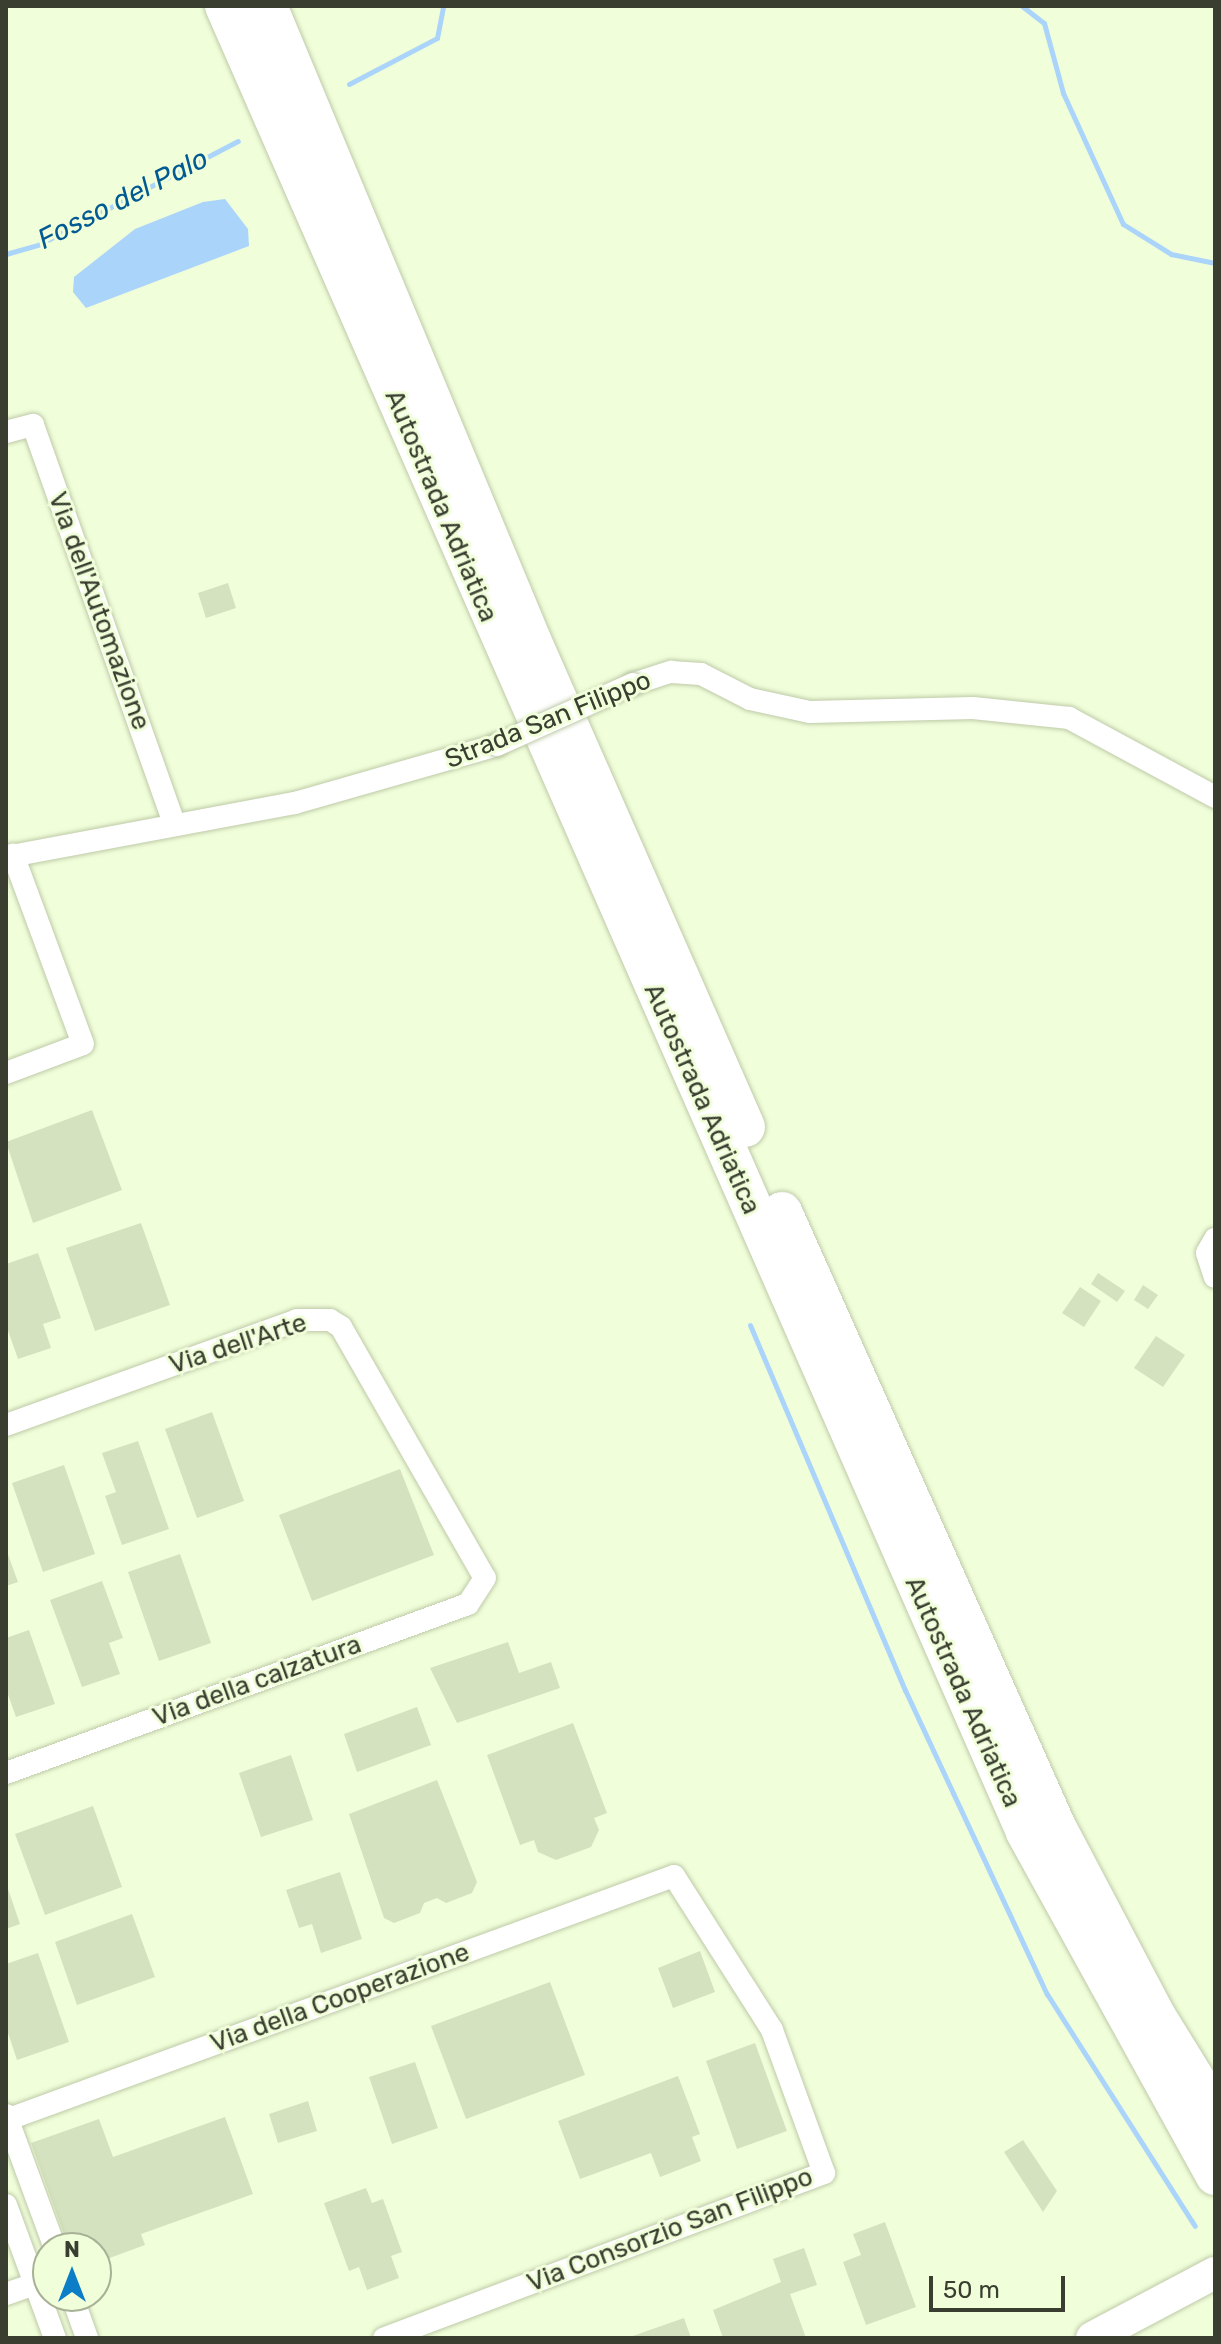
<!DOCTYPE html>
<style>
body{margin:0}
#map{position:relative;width:1221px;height:2344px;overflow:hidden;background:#f1feda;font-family:Rubik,sans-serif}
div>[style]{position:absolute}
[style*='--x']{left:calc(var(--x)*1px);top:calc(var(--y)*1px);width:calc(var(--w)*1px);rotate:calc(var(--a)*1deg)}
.water>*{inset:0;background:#abd4fa}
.stream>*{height:5px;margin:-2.5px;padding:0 2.5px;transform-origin:2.5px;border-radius:2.5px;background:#abd4fa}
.building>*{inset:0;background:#d5e2bf}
.roads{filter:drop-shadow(0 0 2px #becaa8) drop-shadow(0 0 2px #becaa8)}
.street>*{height:22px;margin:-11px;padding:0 11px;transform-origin:11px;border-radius:11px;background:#fff}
.secondary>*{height:32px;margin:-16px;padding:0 16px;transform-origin:16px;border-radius:16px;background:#fff}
.highway>*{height:40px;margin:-20px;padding:0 20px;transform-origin:20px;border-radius:20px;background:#fff}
.bridges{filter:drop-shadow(0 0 2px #becaa8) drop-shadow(0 0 2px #becaa8)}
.street-bridge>*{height:22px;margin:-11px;padding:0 11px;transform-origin:11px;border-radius:11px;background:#fff}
span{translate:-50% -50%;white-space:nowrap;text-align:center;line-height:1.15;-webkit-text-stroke:6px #f1feda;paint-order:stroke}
.street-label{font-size:26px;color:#393e30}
.water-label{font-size:28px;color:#015a92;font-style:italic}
.frame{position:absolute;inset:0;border:8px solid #393e30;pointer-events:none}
.north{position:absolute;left:32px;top:2232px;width:80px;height:80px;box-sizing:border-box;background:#f1feda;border:2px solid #a7b196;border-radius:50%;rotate:0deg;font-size:22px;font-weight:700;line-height:32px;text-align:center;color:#393e30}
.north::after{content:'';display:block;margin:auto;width:28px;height:36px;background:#0b7ec7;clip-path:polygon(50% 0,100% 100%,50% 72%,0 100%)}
.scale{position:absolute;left:929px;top:2276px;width:136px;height:36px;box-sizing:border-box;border:4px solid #393e30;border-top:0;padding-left:10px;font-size:24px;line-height:28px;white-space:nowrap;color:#393e30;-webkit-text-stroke:6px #f1feda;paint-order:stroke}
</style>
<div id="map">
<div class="water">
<div style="clip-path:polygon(225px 199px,248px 229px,249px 246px,86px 308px,73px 292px,74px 277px,135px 229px,203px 202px)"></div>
</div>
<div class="stream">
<div style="--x:1022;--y:6;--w:28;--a:38"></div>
<div style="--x:1044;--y:23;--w:73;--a:74.8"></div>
<div style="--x:1063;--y:93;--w:144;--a:65.4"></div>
<div style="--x:1123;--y:224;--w:57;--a:32"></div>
<div style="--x:1171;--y:254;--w:45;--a:11.6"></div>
<div style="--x:349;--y:84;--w:99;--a:-27.6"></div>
<div style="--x:437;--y:38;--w:33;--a:-79"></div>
<div style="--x:6;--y:254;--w:35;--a:-16"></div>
<div style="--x:40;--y:244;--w:223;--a:-27.5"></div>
<div style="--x:750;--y:1325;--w:397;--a:67"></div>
<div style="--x:905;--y:1690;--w:336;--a:65"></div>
<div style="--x:1047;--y:1994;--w:275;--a:57.5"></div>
</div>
<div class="building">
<div style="clip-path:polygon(228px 583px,236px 608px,206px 618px,198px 593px)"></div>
<div style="clip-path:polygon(92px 1110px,122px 1190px,33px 1223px,6px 1142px)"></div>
<div style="clip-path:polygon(141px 1223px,170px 1305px,95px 1331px,66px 1248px)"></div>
<div style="clip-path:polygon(38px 1253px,61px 1318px,43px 1324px,51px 1348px,18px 1359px,6px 1325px,6px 1264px)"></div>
<div style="clip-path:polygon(1098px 1273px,1125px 1291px,1117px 1302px,1091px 1284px)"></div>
<div style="clip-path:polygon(1143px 1285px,1158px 1295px,1148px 1309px,1134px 1300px)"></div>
<div style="clip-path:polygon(1080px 1287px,1101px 1301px,1084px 1327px,1062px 1313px)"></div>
<div style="clip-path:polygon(1156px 1336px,1185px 1355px,1163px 1387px,1134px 1368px)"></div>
<div style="clip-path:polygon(212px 1412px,244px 1501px,197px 1518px,165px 1429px)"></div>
<div style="clip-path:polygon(138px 1441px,169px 1529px,122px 1545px,105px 1496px,116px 1492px,102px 1453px)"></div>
<div style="clip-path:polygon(64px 1465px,95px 1554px,43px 1572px,12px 1483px)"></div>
<div style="clip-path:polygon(400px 1469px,434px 1555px,312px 1601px,279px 1515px)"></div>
<div style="clip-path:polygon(6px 1549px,18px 1582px,6px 1586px)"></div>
<div style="clip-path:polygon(180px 1554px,211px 1643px,159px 1661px,128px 1572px)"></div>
<div style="clip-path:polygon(102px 1581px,123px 1638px,109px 1643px,120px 1674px,82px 1687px,50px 1600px)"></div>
<div style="clip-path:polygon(29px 1630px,55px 1704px,16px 1717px,6px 1689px,6px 1638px)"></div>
<div style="clip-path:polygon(508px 1642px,519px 1673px,551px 1662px,560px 1688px,457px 1723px,430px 1668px)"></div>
<div style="clip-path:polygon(417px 1707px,431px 1745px,357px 1772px,344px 1734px)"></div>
<div style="clip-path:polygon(573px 1723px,607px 1813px,594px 1818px,599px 1830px,591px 1847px,556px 1860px,538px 1852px,534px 1840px,520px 1845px,487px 1755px)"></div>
<div style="clip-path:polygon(291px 1755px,313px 1820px,261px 1837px,239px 1773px)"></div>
<div style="clip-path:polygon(437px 1780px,477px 1882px,472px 1893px,446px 1903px,437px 1898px,424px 1903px,420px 1913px,394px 1923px,384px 1918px,349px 1814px)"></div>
<div style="clip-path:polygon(93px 1806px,122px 1887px,45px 1915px,15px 1834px)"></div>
<div style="clip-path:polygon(340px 1872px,362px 1939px,321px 1953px,312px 1924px,299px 1928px,286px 1890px)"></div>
<div style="clip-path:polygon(6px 1883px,20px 1924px,6px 1929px)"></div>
<div style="clip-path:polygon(132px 1914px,155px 1977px,77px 2005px,55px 1942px)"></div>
<div style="clip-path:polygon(700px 1951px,715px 1992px,673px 2008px,658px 1968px)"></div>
<div style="clip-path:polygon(38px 1953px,69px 2042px,17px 2060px,6px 2027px,6px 1964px)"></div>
<div style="clip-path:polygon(550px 1982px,585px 2075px,466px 2119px,431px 2026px)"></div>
<div style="clip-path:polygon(755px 2043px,787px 2131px,737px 2149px,706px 2061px)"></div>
<div style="clip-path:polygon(415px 2062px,438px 2128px,392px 2144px,369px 2077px)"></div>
<div style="clip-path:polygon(678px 2076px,700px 2134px,692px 2137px,701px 2161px,660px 2177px,651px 2153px,580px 2179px,558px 2121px)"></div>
<div style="clip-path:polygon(308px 2101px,317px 2131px,278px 2143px,269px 2114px)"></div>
<div style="clip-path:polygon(225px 2117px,253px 2194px,141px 2234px,145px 2245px,96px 2263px,96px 2248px,69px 2248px,31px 2143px,99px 2119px,113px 2157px)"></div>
<div style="clip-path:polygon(1023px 2140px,1057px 2191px,1043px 2212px,1004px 2152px)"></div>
<div style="clip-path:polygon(366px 2188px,372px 2203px,383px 2199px,402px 2252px,391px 2256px,399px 2278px,367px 2290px,359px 2267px,349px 2271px,324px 2203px)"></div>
<div style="clip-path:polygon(885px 2222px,916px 2307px,866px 2325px,843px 2262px,861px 2255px,853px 2234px)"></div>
<div style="clip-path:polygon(804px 2248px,817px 2285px,790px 2294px,806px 2338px,723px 2338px,713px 2310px,781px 2282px,773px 2259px)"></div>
<div style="clip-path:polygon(684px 2318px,691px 2338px,627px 2338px)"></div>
</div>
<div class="roads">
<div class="street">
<div style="--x:6;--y:432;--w:28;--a:-15"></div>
<div style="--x:33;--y:425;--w:422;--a:70.5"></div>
<div style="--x:633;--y:684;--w:40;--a:-18"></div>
<div style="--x:671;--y:672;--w:30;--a:4"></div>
<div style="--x:701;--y:674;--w:55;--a:27"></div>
<div style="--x:750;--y:699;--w:61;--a:12.2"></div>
<div style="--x:810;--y:712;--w:163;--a:-1.4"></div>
<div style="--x:973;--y:708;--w:97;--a:5.9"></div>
<div style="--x:1069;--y:718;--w:166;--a:28.4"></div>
<div style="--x:6;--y:857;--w:294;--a:-10.6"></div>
<div style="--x:295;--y:803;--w:210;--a:-16"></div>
<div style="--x:6;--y:1073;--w:82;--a:-20.6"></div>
<div style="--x:83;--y:1044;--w:202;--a:-110.3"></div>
<div style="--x:1215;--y:1239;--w:16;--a:120"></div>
<div style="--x:1207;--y:1253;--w:25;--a:72"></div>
<div style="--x:6;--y:1425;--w:309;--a:-19.8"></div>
<div style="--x:297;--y:1320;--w:33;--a:0"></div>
<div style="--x:330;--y:1320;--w:13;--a:32"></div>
<div style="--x:341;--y:1327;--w:289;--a:60.2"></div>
<div style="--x:485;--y:1578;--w:31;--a:123"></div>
<div style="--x:468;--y:1604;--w:492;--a:159.9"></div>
<div style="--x:6;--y:2115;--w:142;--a:69.8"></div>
<div style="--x:6;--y:2120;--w:711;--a:-20.07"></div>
<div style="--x:674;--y:1876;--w:183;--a:57.5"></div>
<div style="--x:772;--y:2030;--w:152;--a:70"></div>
<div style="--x:824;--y:2173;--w:470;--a:159.4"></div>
<div style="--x:6;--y:2205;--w:142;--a:69.8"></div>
<div style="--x:6;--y:2294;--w:42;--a:-19.3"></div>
<div style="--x:72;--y:2296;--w:45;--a:70.3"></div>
</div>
<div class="secondary">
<div style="--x:1092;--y:2338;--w:139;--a:-27.9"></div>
</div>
<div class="highway">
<div style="--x:225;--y:6;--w:1994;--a:66.31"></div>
<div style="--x:1026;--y:1832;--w:392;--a:61.1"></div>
<div style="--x:267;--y:6;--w:687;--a:67.39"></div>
<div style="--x:531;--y:640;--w:532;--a:66.28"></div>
<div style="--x:782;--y:1212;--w:673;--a:65.99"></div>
<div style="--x:1056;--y:1827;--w:212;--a:62.2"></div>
<div style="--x:1155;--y:2015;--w:114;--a:58.3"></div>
</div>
</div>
<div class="bridges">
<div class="street-bridge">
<div style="--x:497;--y:745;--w:149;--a:-24.2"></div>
</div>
</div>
<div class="street-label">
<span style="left:441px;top:506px;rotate:67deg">Autostrada Adriatica</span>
<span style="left:99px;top:611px;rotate:70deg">Via dell'Automazione</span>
<span style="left:548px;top:720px;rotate:-22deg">Strada San Filippo</span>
<span style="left:702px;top:1099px;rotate:66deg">Autostrada Adriatica</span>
<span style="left:238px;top:1344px;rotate:-18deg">Via dell'Arte</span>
<span style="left:257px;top:1681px;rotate:-20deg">Via della calzatura</span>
<span style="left:963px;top:1692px;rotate:66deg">Autostrada Adriatica</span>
<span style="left:340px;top:1998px;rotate:-20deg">Via della Cooperazione</span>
<span style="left:670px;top:2230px;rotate:-21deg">Via Consorzio San Filippo</span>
</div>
<div class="water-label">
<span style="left:123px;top:199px;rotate:-27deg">Fosso del Palo</span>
</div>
<div class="frame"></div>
<div class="north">N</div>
<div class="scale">50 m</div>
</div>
